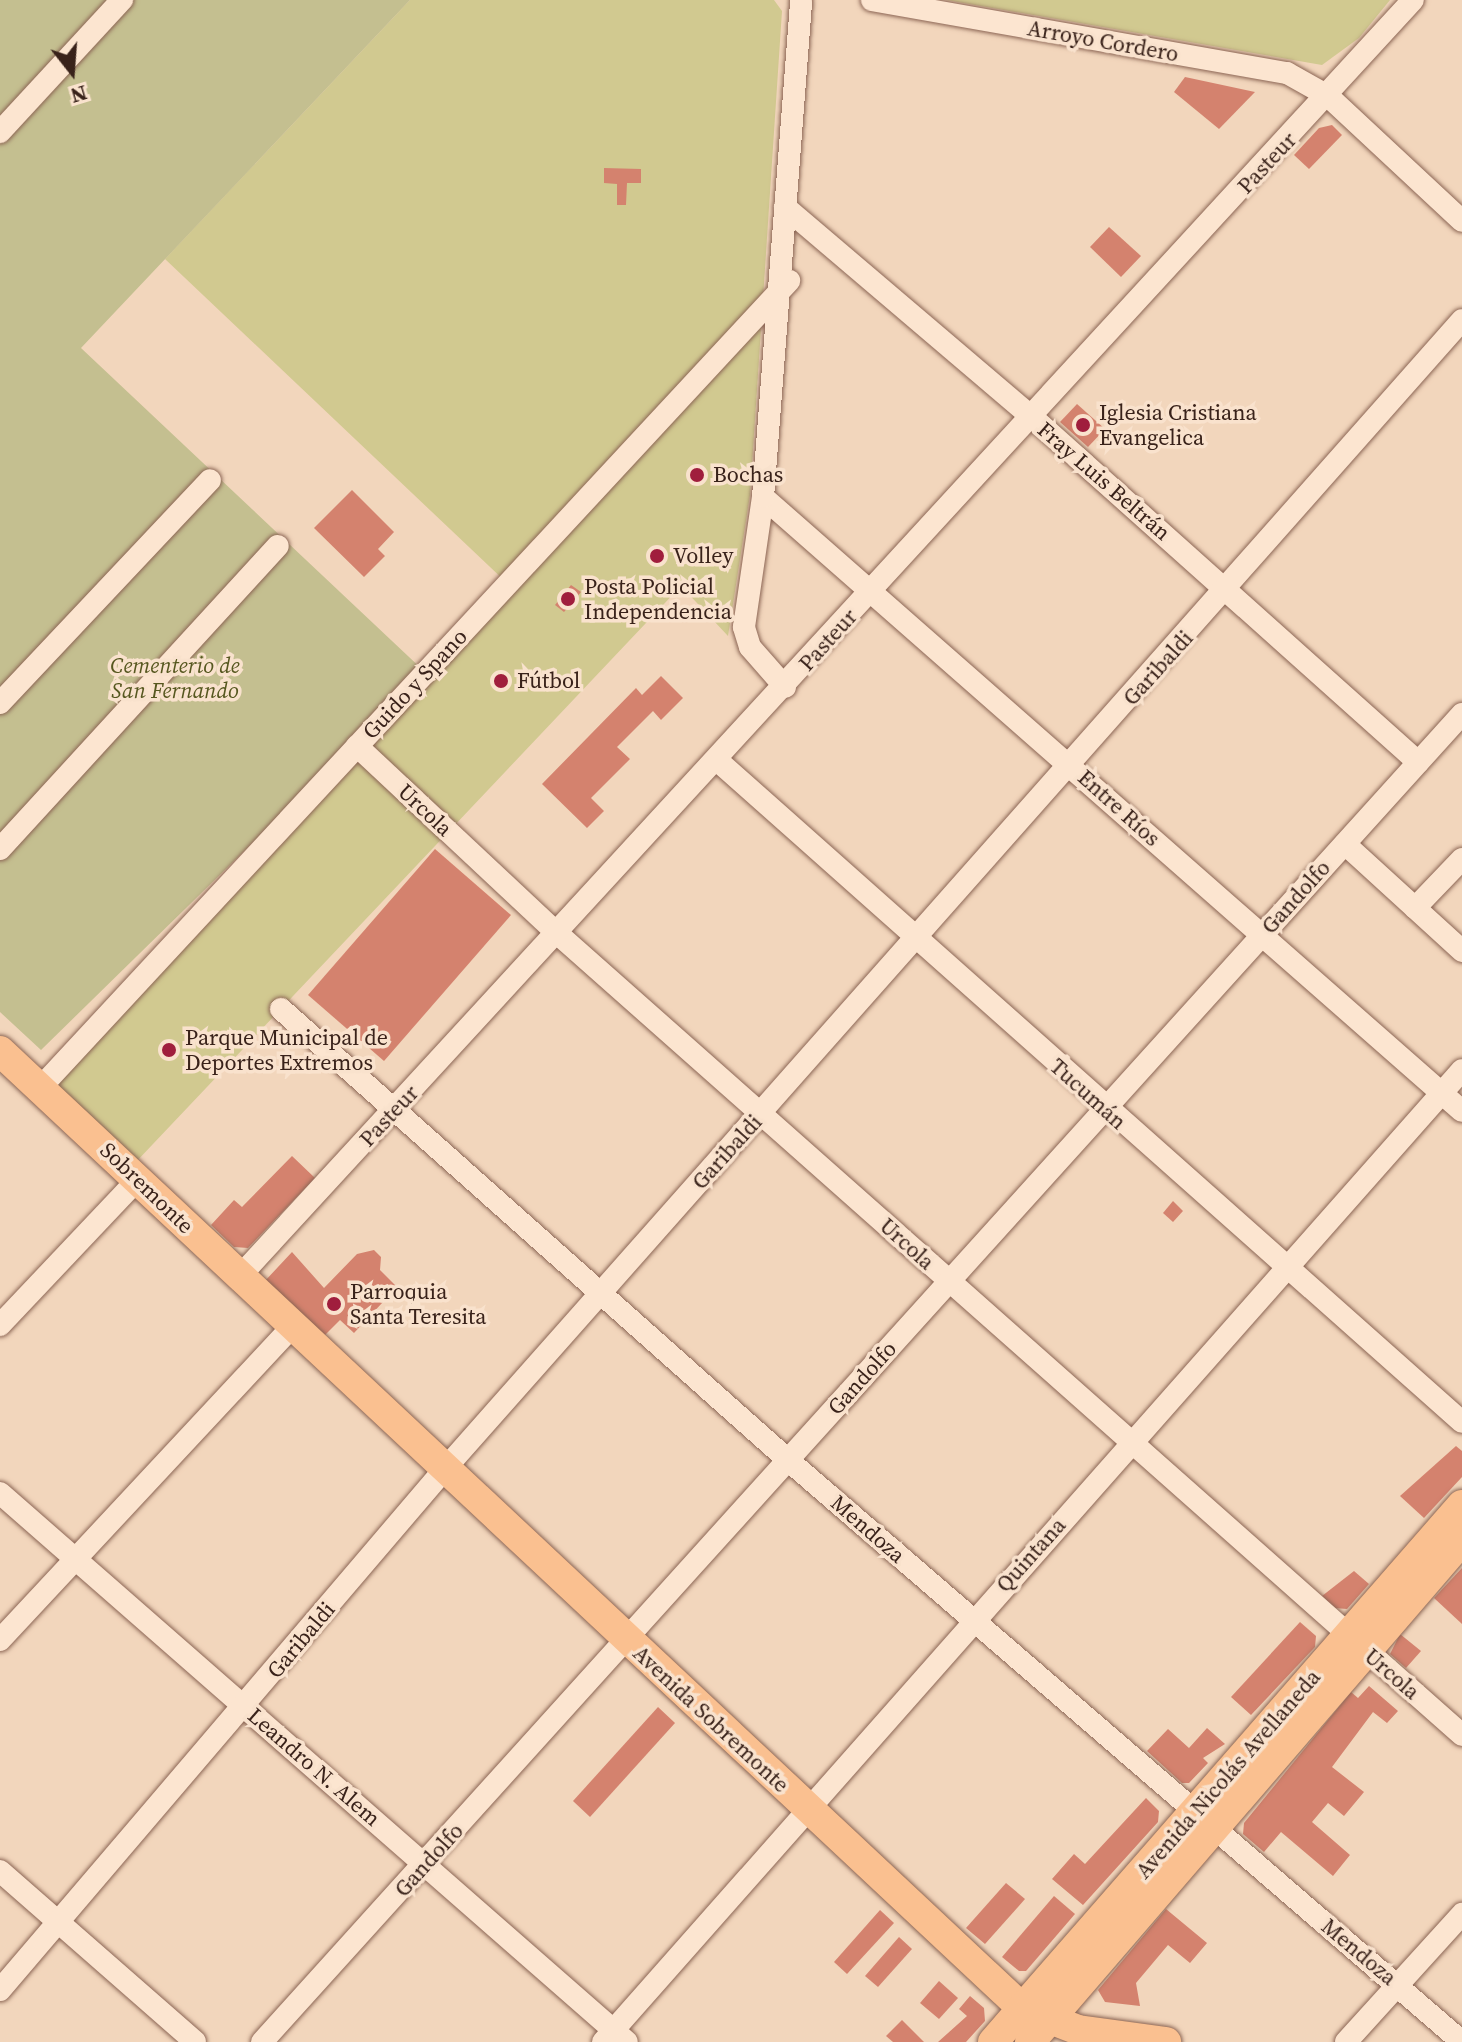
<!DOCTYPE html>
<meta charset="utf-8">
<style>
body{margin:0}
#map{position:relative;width:1462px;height:2042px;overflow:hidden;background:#f2d6bc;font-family:"Source Serif 4",serif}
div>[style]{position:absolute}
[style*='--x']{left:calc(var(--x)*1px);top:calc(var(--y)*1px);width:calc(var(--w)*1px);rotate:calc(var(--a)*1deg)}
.green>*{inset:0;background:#d1c990}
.cemetery>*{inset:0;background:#c4bf90}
.building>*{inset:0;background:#d4826e}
.roads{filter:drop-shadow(0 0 2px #8b6554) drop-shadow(0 0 2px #8b6554)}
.minor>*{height:22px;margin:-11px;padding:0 11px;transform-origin:11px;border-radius:11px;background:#fce5d0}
.major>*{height:30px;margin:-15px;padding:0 15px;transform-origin:15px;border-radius:15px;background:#fac090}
.dots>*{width:22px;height:22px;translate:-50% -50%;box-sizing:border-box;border:4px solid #f9e2cd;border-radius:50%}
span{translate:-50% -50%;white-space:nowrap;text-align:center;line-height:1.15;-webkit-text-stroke:7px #f9e2cd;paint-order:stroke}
.street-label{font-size:22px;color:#39221a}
.poi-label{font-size:22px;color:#39221a}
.left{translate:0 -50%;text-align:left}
.park-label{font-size:22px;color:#56571f;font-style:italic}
.north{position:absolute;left:32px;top:32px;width:80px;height:80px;-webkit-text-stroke:6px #f9e2cd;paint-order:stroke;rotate:163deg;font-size:22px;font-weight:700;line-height:32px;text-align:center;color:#39221a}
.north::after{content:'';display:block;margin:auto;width:28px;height:36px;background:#39221a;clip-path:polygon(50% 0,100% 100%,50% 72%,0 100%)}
</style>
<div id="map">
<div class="green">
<div style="clip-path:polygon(410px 0,774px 0,782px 11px,750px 495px,728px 636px,681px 586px,135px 1163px,47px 1081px,508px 584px,165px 259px)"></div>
<div style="clip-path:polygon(946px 0,1390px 0,1359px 38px,1322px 65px)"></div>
</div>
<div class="cemetery">
<div style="clip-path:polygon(0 0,410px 0,81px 348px,426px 673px,41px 1050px,0 1012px)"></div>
</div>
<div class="building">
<div style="clip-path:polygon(1185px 77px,1255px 92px,1219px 129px,1174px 92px)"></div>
<div style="clip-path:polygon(1332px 125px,1342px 135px,1309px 169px,1294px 155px,1319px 128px)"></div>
<div style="clip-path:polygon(604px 168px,641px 169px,641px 183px,627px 183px,626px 205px,617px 205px,617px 184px,604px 183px)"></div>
<div style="clip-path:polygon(1109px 227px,1141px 256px,1121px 277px,1090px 247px)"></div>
<div style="clip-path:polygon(1077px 404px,1105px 429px,1088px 447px,1060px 422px)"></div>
<div style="clip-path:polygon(352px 490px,394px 532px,378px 549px,385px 556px,364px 577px,314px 528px)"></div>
<div style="clip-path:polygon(571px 585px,581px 592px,564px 612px,555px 605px)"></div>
<div style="clip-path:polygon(661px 676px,683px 698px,661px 720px,653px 711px,617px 747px,630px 759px,591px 798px,604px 811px,587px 828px,542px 784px,636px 688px,642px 695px)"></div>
<div style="clip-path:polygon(435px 849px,511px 915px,384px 1061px,308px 995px)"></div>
<div style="clip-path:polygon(292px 1156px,315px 1178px,248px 1248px,234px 1247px,211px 1225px,234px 1200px,242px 1207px)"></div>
<div style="clip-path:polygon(1173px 1201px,1183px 1211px,1173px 1222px,1163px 1213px)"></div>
<div style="clip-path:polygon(374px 1250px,381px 1257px,380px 1270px,397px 1287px,354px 1333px,340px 1320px,323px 1337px,264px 1282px,292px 1252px,324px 1288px,357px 1254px)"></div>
<div style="clip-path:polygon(1456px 1446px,1462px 1451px,1462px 1477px,1424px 1518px,1400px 1496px)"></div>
<div style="clip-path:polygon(1462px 1568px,1462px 1624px,1434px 1598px)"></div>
<div style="clip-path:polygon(1354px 1571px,1369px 1584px,1347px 1609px,1334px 1608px,1322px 1596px)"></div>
<div style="clip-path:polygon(1300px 1622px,1316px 1636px,1315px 1647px,1251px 1715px,1231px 1697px)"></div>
<div style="clip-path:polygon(1400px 1634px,1421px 1651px,1406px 1668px,1390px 1654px)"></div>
<div style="clip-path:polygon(1369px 1686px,1398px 1711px,1387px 1723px,1373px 1712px,1332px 1767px,1364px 1792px,1344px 1816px,1328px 1803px,1312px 1822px,1350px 1855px,1333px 1876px,1281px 1832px,1264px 1852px,1243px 1834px,1244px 1823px,1351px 1692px,1358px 1698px)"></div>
<div style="clip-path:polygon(658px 1707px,675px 1723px,590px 1817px,573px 1801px)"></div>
<div style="clip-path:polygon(1207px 1728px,1225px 1744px,1203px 1758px,1208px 1763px,1189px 1783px,1182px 1783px,1147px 1751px,1168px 1729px,1189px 1748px)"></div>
<div style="clip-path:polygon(1146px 1798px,1159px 1811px,1158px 1822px,1083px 1905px,1052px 1879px,1074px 1854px,1085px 1864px)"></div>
<div style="clip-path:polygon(1006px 1883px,1025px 1899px,985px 1944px,966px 1928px)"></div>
<div style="clip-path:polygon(1054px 1896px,1075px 1914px,1026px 1971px,1019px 1971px,1002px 1957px)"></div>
<div style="clip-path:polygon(1166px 1909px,1207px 1943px,1190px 1963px,1168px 1945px,1136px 1983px,1140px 2006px,1105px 2002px,1098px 1990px)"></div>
<div style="clip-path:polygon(880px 1910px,894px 1923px,847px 1974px,834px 1962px)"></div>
<div style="clip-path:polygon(899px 1937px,912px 1949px,878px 1987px,865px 1976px)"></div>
<div style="clip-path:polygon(939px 1981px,958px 1998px,939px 2019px,920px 2003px)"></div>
<div style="clip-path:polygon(970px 1996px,984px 2008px,985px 2021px,966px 2042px,938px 2042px,967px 2016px,959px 2009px)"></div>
<div style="clip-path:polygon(902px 2020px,924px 2042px,893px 2042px,886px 2036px)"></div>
</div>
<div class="roads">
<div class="minor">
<div style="--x:872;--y:0;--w:421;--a:10"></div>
<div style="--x:1287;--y:73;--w:47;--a:29.3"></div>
<div style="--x:1328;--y:96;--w:183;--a:43"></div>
<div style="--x:0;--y:132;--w:180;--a:-47.3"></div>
<div style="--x:785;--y:207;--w:324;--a:40.4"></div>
<div style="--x:1032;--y:417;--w:518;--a:41.79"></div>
<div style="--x:763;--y:497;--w:930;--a:41.3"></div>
<div style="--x:785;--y:687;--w:53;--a:-131.2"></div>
<div style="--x:750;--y:647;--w:21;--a:-107"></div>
<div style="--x:744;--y:627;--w:131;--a:-81.7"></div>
<div style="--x:763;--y:497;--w:498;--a:-85.6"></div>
<div style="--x:0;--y:703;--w:306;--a:-46.7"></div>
<div style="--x:357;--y:746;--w:275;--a:43.1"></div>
<div style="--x:558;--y:934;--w:1208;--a:41.54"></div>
<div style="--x:718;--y:761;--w:995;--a:41.62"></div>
<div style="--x:1345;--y:844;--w:159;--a:42.4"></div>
<div style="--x:0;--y:849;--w:411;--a:-47.5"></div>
<div style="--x:1415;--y:908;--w:68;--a:-46.2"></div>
<div style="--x:281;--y:1009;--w:679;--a:41.65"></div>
<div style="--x:788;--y:1460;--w:891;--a:40.81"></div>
<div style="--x:41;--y:1087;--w:1100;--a:-47.14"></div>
<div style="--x:240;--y:1276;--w:1733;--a:-47.41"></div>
<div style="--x:0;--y:1325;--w:201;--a:-46.6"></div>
<div style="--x:0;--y:1493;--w:833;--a:41.21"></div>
<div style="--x:0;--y:1640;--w:429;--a:-47"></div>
<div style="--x:0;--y:1871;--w:259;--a:41.2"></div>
<div style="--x:0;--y:1990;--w:682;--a:-49.52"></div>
<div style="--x:443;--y:1471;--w:1537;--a:-48.48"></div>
<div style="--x:262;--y:2042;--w:1790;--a:-47.9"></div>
<div style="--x:603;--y:2042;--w:1297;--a:-48.53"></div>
<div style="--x:1346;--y:2042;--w:173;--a:-47.8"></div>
</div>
<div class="major">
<div style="--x:0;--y:1051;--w:1400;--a:43.12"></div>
<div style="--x:1022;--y:2008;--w:60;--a:21.4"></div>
<div style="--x:1078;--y:2030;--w:89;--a:7.8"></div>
<div style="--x:993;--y:2042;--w:713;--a:-48.87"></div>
<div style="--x:1030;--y:2042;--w:662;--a:-49.29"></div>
</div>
</div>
<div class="dots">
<div style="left:1083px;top:425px;background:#a01e3d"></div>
<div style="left:697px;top:475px;background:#a01e3d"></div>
<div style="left:657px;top:556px;background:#a01e3d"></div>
<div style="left:568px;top:599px;background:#a01e3d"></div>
<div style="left:501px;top:681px;background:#a01e3d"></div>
<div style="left:169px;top:1050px;background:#a01e3d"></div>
<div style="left:334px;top:1304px;background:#a01e3d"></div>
</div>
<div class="street-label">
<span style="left:1103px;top:41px;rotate:10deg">Arroyo Cordero</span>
<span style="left:1267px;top:163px;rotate:-47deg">Pasteur</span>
<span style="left:1104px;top:481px;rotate:41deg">Fray Luis Beltrán</span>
<span style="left:828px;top:640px;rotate:-48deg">Pasteur</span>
<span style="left:1158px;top:668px;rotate:-48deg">Garibaldi</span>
<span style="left:415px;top:684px;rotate:-47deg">Guido y Spano</span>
<span style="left:1119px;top:808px;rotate:42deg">Entre Ríos</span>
<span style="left:425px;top:810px;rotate:43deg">Urcola</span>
<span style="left:1296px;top:897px;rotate:-48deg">Gandolfo</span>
<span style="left:1088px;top:1094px;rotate:42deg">Tucumán</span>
<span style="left:389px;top:1116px;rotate:-47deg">Pasteur</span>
<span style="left:727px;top:1152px;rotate:-48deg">Garibaldi</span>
<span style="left:147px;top:1188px;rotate:44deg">Sobremonte</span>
<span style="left:907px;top:1244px;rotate:42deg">Urcola</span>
<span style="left:862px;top:1378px;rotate:-48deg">Gandolfo</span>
<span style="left:868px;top:1529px;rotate:41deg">Mendoza</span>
<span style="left:1031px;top:1555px;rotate:-48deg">Quintana</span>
<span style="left:301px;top:1640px;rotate:-50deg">Garibaldi</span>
<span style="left:1392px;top:1674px;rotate:41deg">Urcola</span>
<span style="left:711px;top:1719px;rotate:43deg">Avenida Sobremonte</span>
<span style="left:314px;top:1767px;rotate:41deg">Leandro N. Alem</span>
<span style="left:1228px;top:1774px;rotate:-49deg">Avenida Nicolás Avellaneda</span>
<span style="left:429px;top:1860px;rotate:-48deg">Gandolfo</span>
<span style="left:1359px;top:1952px;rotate:40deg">Mendoza</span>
</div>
<div class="poi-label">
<span class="left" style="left:1099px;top:425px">Iglesia Cristiana<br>Evangelica</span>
<span class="left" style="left:713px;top:475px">Bochas</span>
<span class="left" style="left:673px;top:556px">Volley</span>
<span class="left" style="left:584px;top:599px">Posta Policial<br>Independencia</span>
<span class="left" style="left:517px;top:681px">Fútbol</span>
<span class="left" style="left:185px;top:1050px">Parque Municipal de<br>Deportes Extremos</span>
<span class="left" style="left:350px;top:1304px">Parroquia<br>Santa Teresita</span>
</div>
<div class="park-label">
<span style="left:175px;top:678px">Cementerio de<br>San Fernando</span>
</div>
<div class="north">N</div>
</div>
